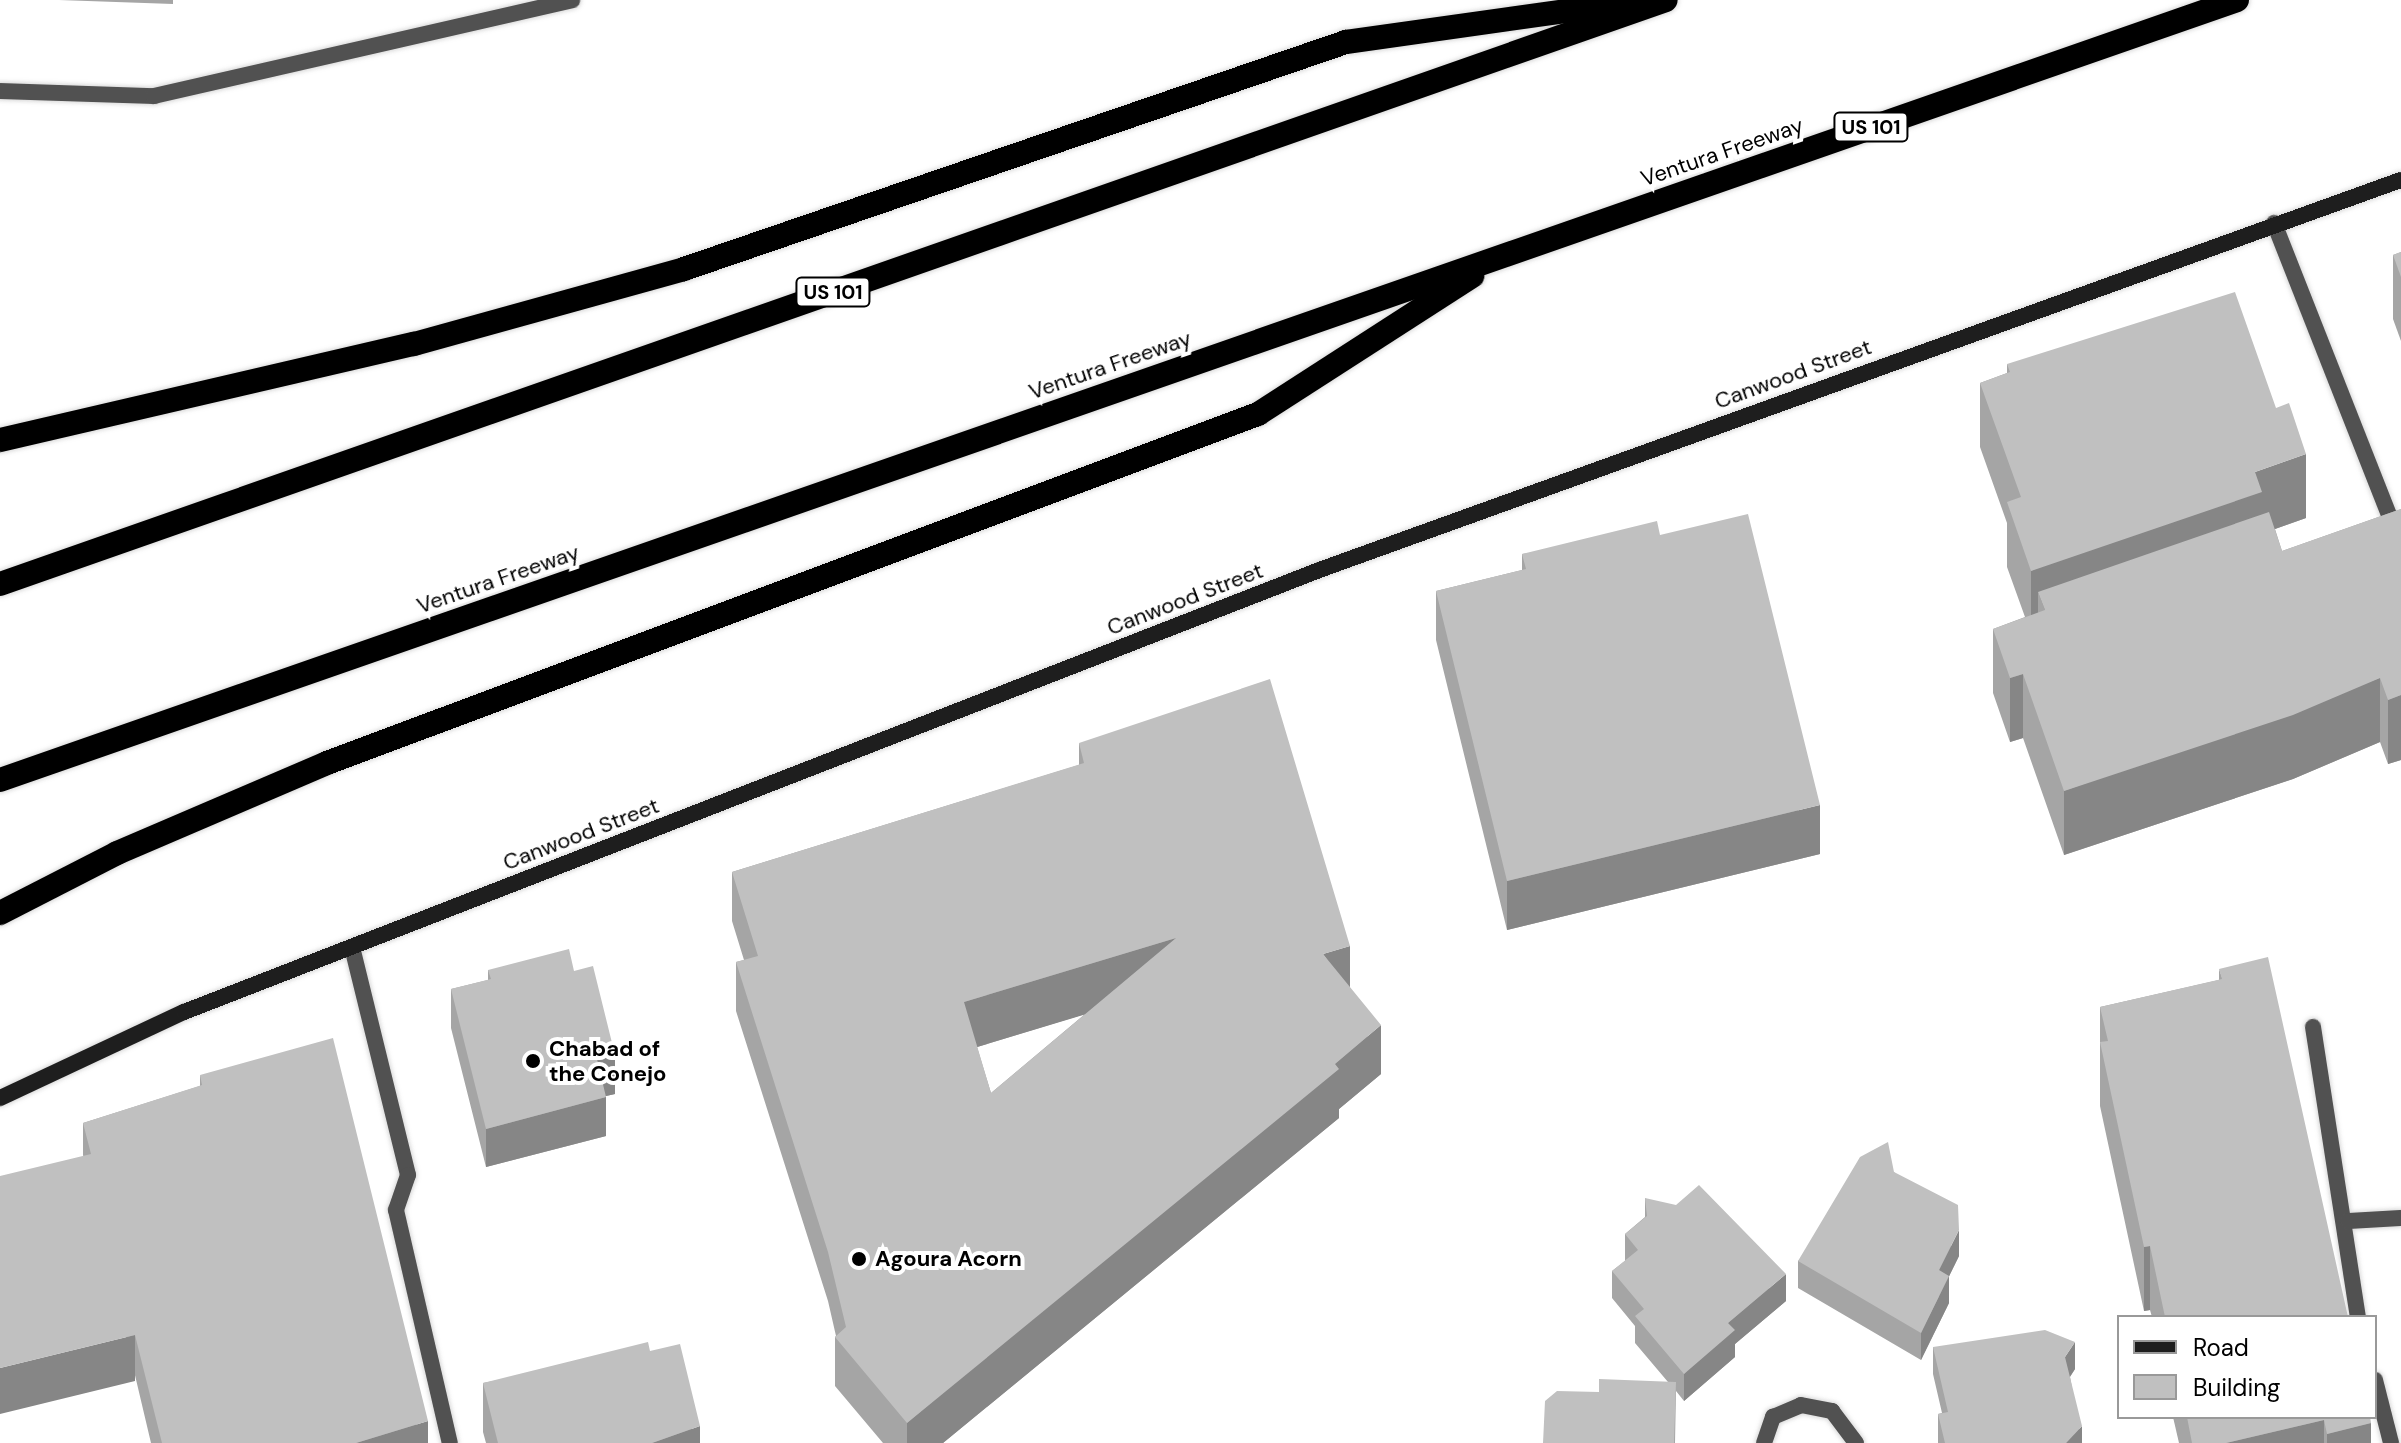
<!DOCTYPE html>
<style>
body{margin:0}
#map{position:relative;width:2401px;height:1443px;overflow:hidden;background:#fff;font-family:"DM Sans",sans-serif}
div>[style]{position:absolute}
[style*='--x']{left:calc(var(--x)*1px);top:calc(var(--y)*1px);width:calc(var(--w)*1px);rotate:calc(var(--a)*1deg)}
.roads{filter:drop-shadow(0 0 2px #dbdbdb) drop-shadow(0 0 2px #dbdbdb)}
.lane>*{height:16px;margin:-8px;padding:0 8px;transform-origin:8px;border-radius:8px;background:#515151}
.street>*{height:16px;margin:-8px;padding:0 8px;transform-origin:8px;border-radius:8px;background:#515151}
.secondary>*{height:16px;margin:-8px;padding:0 8px;transform-origin:8px;border-radius:8px;background:#1e1e1e}
.highway>*{height:24px;margin:-12px;padding:0 12px;transform-origin:12px;border-radius:12px;background:#000}
.wall>*{inset:0;background:#a5a5a5}
.shaded-wall>*{inset:0;background:#868686}
.building>*{inset:0;background:#c0c0c0}
.dots>*{width:22px;height:22px;translate:-50% -50%;box-sizing:border-box;border:4px solid #fff;border-radius:50%}
span{translate:-50% -50%;white-space:nowrap;text-align:center;line-height:1.15;-webkit-text-stroke:8px #fff;paint-order:stroke}
.shield-label span{padding:2px 6px;background:#fff;border:2px solid;border-radius:6px;-webkit-text-stroke-width:0}
.shield-label{font-size:20px;color:#000;font-weight:700}
.street-label{font-size:22px;color:#000}
.poi-label{font-size:22px;color:#000;font-weight:700}
.left{translate:0 -50%;text-align:left}
.legend{position:absolute;left:2117px;top:1315px;width:260px;height:104px;box-sizing:border-box;background:#fff;border:2px solid #999;margin:0;padding:10px 14px;list-style:none;font-size:24px;color:#000}
.legend li{display:flex;align-items:center;gap:16px;height:40px}
.legend b{width:40px;border:2px solid #999}
</style>
<div id="map">
<div class="roads">
<div class="lane">
<div style="--x:0;--y:91;--w:154;--a:1.9"></div>
<div style="--x:154;--y:96;--w:429;--a:-12.9"></div>
<div style="--x:2274;--y:223;--w:330;--a:68.5"></div>
<div style="--x:352;--y:947;--w:235;--a:76.2"></div>
<div style="--x:408;--y:1175;--w:37;--a:109"></div>
<div style="--x:396;--y:1210;--w:239;--a:77"></div>
<div style="--x:2313;--y:1027;--w:293;--a:81.2"></div>
<div style="--x:2348;--y:1221;--w:53;--a:-3.2"></div>
<div style="--x:2375;--y:1380;--w:65;--a:75.7"></div>
</div>
<div class="street">
<div style="--x:1764;--y:1443;--w:28;--a:-71"></div>
<div style="--x:1773;--y:1417;--w:30;--a:-23"></div>
<div style="--x:1801;--y:1405;--w:32;--a:11"></div>
<div style="--x:1832;--y:1411;--w:40;--a:53"></div>
</div>
<div class="secondary">
<div style="--x:0;--y:1098;--w:203;--a:-25.1"></div>
<div style="--x:184;--y:1012;--w:1221;--a:-21.27"></div>
<div style="--x:1322;--y:569;--w:1147;--a:-19.83"></div>
</div>
<div class="highway">
<div style="--x:0;--y:440;--w:425;--a:-13.1"></div>
<div style="--x:414;--y:344;--w:280;--a:-15.5"></div>
<div style="--x:684;--y:269;--w:700;--a:-18.93"></div>
<div style="--x:1346;--y:42;--w:281;--a:-8"></div>
<div style="--x:0;--y:584;--w:1765;--a:-19.32"></div>
<div style="--x:0;--y:780;--w:2369;--a:-19.22"></div>
<div style="--x:0;--y:913;--w:131;--a:-27.1"></div>
<div style="--x:117;--y:853;--w:228;--a:-23.2"></div>
<div style="--x:327;--y:763;--w:994;--a:-20.55"></div>
<div style="--x:1258;--y:414;--w:255;--a:-32.8"></div>
</div>
</div>
<div class="wall">
<div style="clip-path:polygon(59px 0,173px 0,173px 4px)"></div>
<div style="clip-path:polygon(2401px 252px,2401px 341px,2393px 319px,2393px 255px)"></div>
<div style="clip-path:polygon(2007px 364px,2306px 518px,2275px 529px,2282px 551px,2401px 509px,2401px 760px,2388px 764px,2380px 742px,2293px 779px,2064px 855px,2023px 738px,2010px 742px,1993px 693px,1993px 629px,2025px 617px,2007px 567px,2007px 523px,1980px 447px,1980px 383px,2007px 373px)"></div>
<div style="clip-path:polygon(1660px 535px,1820px 854px,1507px 930px,1436px 640px,1436px 591px,1522px 570px,1522px 554px)"></div>
<div style="clip-path:polygon(evenodd,1079px 743px,1350px 988px,1381px 1074px,1339px 1109px,1339px 1118px,943px 1443px,883px 1443px,835px 1386px,835px 1337px,836px 1336px,828px 1301px,736px 1011px,736px 962px,744px 960px,732px 921px,732px 872px,1079px 765px,1079px 743px,1085px 1014px,991px 1093px,977px 1047px,1085px 1014px)"></div>
<div style="clip-path:polygon(2219px 969px,2348px 1317px,2152px 1317px,2150px 1310px,2144px 1311px,2100px 1106px,2100px 1007px,2219px 980px)"></div>
<div style="clip-path:polygon(488px 970px,574px 971px,615px 1094px,606px 1096px,606px 1136px,486px 1167px,451px 1028px,451px 989px,488px 980px)"></div>
<div style="clip-path:polygon(200px 1075px,428px 1443px,151px 1443px,83px 1155px,83px 1123px,200px 1086px)"></div>
<div style="clip-path:polygon(1894px 1172px,1959px 1256px,1949px 1276px,1949px 1303px,1921px 1360px,1798px 1288px,1798px 1261px)"></div>
<div style="clip-path:polygon(1645px 1198px,1786px 1301px,1735px 1344px,1735px 1357px,1684px 1401px,1676px 1391px,1675px 1443px,1543px 1443px,1599px 1392px,1668px 1382px,1635px 1343px,1635px 1326px,1612px 1298px,1612px 1271px,1625px 1261px,1625px 1234px,1645px 1217px)"></div>
<div style="clip-path:polygon(1933px 1347px,2075px 1369px,2070px 1377px,2082px 1443px,1938px 1443px,1938px 1414px,1942px 1413px,1933px 1374px)"></div>
<div style="clip-path:polygon(650px 1351px,700px 1443px,486px 1443px,483px 1432px,483px 1383px)"></div>
<div style="clip-path:polygon(2173px 1417px,2370px 1417px,2371px 1443px,2179px 1443px)"></div>
</div>
<div class="shaded-wall">
<div style="clip-path:polygon(2306px 454px,2306px 518px,2045px 610px,2038px 592px,2038px 633px,2031px 635px,2031px 571px,2255px 472px)"></div>
<div style="clip-path:polygon(2023px 674px,2023px 738px,2010px 742px,2010px 678px)"></div>
<div style="clip-path:polygon(2380px 678px,2380px 742px,2293px 779px,2064px 855px,2064px 791px)"></div>
<div style="clip-path:polygon(2401px 695px,2401px 760px,2388px 764px,2388px 700px)"></div>
<div style="clip-path:polygon(1820px 805px,1820px 854px,1507px 930px,1507px 881px)"></div>
<div style="clip-path:polygon(1176px 938px,1176px 987px,964px 1051px,964px 1002px)"></div>
<div style="clip-path:polygon(1350px 946px,1350px 995px,1323px 954px)"></div>
<div style="clip-path:polygon(1381px 1025px,1381px 1074px,1339px 1109px,1339px 1118px,943px 1443px,907px 1443px,907px 1423px)"></div>
<div style="clip-path:polygon(615px 1055px,615px 1094px,597px 1098px,597px 1059px)"></div>
<div style="clip-path:polygon(606px 1097px,606px 1136px,486px 1167px,486px 1129px)"></div>
<div style="clip-path:polygon(1959px 1230px,1959px 1256px,1939px 1297px,1939px 1270px)"></div>
<div style="clip-path:polygon(2150px 1246px,2150px 1310px,2144px 1311px,2144px 1247px)"></div>
<div style="clip-path:polygon(1786px 1274px,1786px 1301px,1735px 1344px,1735px 1357px,1684px 1401px,1684px 1374px,1728px 1323px)"></div>
<div style="clip-path:polygon(1949px 1276px,1949px 1303px,1921px 1360px,1921px 1333px)"></div>
<div style="clip-path:polygon(135px 1335px,135px 1381px,0 1414px,0 1368px)"></div>
<div style="clip-path:polygon(2075px 1342px,2075px 1369px,2065px 1384px,2065px 1357px)"></div>
<div style="clip-path:polygon(2324px 1420px,2324px 1443px,2226px 1443px)"></div>
<div style="clip-path:polygon(428px 1421px,428px 1443px,356px 1443px)"></div>
<div style="clip-path:polygon(2371px 1423px,2371px 1443px,2327px 1443px,2327px 1434px)"></div>
<div style="clip-path:polygon(700px 1426px,700px 1443px,652px 1443px)"></div>
<div style="clip-path:polygon(2082px 1426px,2082px 1443px,2066px 1443px)"></div>
</div>
<div class="building">
<div style="clip-path:polygon(2401px 252px,2401px 277px,2393px 255px)"></div>
<div style="clip-path:polygon(2235px 292px,2276px 408px,2289px 403px,2306px 454px,2255px 472px,2262px 492px,2031px 571px,2007px 502px,2021px 497px,1980px 383px,2010px 372px,2007px 364px)"></div>
<div style="clip-path:polygon(2401px 509px,2401px 695px,2388px 700px,2380px 678px,2293px 715px,2064px 791px,2023px 674px,2010px 678px,1993px 629px,2045px 610px,2038px 592px,2269px 512px,2282px 551px)"></div>
<div style="clip-path:polygon(1748px 514px,1820px 805px,1507px 881px,1436px 591px,1526px 569px,1522px 554px,1657px 521px,1660px 535px)"></div>
<div style="clip-path:polygon(evenodd,1270px 679px,1350px 946px,1323px 954px,1381px 1025px,1335px 1064px,1339px 1069px,907px 1423px,835px 1337px,846px 1327px,828px 1252px,736px 962px,758px 956px,732px 872px,1084px 763px,1079px 743px,1270px 679px,1176px 938px,991px 1093px,964px 1002px,1176px 938px)"></div>
<div style="clip-path:polygon(569px 949px,574px 971px,593px 966px,615px 1055px,597px 1059px,606px 1097px,486px 1129px,451px 989px,491px 979px,488px 970px)"></div>
<div style="clip-path:polygon(2268px 957px,2348px 1317px,2165px 1317px,2150px 1246px,2144px 1247px,2100px 1042px,2108px 1041px,2100px 1007px,2222px 979px,2219px 969px)"></div>
<div style="clip-path:polygon(333px 1038px,428px 1421px,356px 1443px,162px 1443px,135px 1335px,0 1368px,0 1176px,91px 1154px,83px 1123px,202px 1085px,200px 1075px)"></div>
<div style="clip-path:polygon(1888px 1142px,1894px 1172px,1958px 1205px,1959px 1230px,1939px 1270px,1949px 1276px,1921px 1333px,1798px 1261px,1860px 1157px)"></div>
<div style="clip-path:polygon(1699px 1185px,1786px 1274px,1728px 1323px,1735px 1330px,1684px 1374px,1635px 1316px,1644px 1309px,1612px 1271px,1638px 1250px,1625px 1234px,1647px 1216px,1645px 1198px,1676px 1205px)"></div>
<div style="clip-path:polygon(2045px 1330px,2075px 1342px,2065px 1357px,2082px 1426px,2066px 1443px,1945px 1443px,1938px 1414px,1948px 1412px,1933px 1347px)"></div>
<div style="clip-path:polygon(648px 1342px,650px 1351px,680px 1344px,700px 1426px,652px 1443px,498px 1443px,483px 1383px)"></div>
<div style="clip-path:polygon(1599px 1379px,1676px 1382px,1674px 1443px,1543px 1443px,1545px 1401px,1557px 1391px,1599px 1392px)"></div>
<div style="clip-path:polygon(2187px 1417px,2370px 1417px,2371px 1423px,2327px 1434px,2324px 1420px,2226px 1443px,2192px 1443px)"></div>
</div>
<div class="dots">
<div style="left:533px;top:1061px;background:#000"></div>
<div style="left:859px;top:1259px;background:#000"></div>
</div>
<div class="shield-label">
<span style="left:1871px;top:127px">US 101</span>
<span style="left:833px;top:292px">US 101</span>
</div>
<div class="street-label">
<span style="left:1722px;top:152px;rotate:-19deg">Ventura Freeway</span>
<span style="left:1110px;top:365px;rotate:-19deg">Ventura Freeway</span>
<span style="left:1793px;top:374px;rotate:-20deg">Canwood Street</span>
<span style="left:498px;top:579px;rotate:-19deg">Ventura Freeway</span>
<span style="left:1185px;top:599px;rotate:-21deg">Canwood Street</span>
<span style="left:581px;top:834px;rotate:-21deg">Canwood Street</span>
</div>
<div class="poi-label">
<span class="left" style="left:549px;top:1061px">Chabad of<br>the Conejo</span>
<span class="left" style="left:875px;top:1259px">Agoura Acorn</span>
</div>
<ul class="legend">
<li><b style="height:10px;background:#1e1e1e"></b>Road</li>
<li><b style="height:22px;background:#c0c0c0"></b>Building</li>
</ul>
</div>
